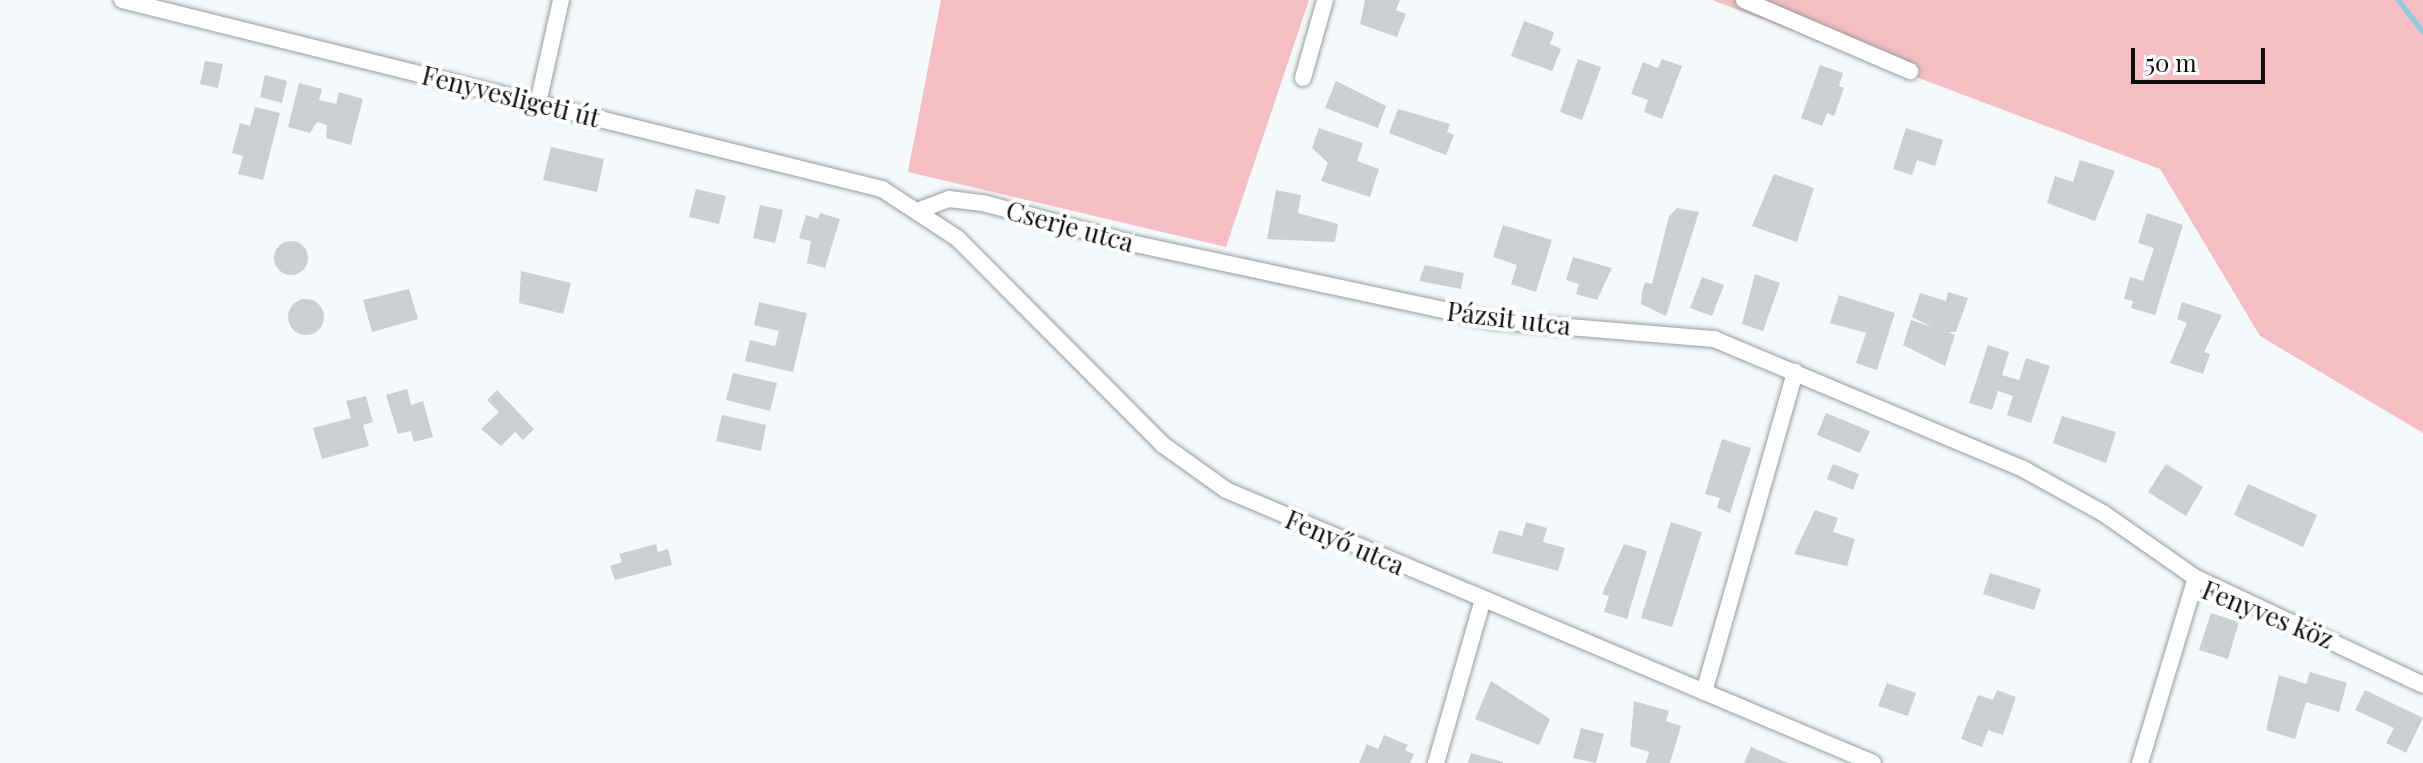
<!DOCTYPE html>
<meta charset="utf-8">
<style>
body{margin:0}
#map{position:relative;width:2423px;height:763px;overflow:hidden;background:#f4f9fb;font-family:"Playfair Display",serif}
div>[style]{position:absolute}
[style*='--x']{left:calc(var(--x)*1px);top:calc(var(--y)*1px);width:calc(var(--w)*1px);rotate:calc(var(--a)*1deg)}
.green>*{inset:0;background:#f5bec2}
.stream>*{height:5px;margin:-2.5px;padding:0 2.5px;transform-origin:2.5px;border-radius:2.5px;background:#8dc9e0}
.building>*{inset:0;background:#cacfd1}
.round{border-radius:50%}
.roads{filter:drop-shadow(0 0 2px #979c9e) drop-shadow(0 0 2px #979c9e)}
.minor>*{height:16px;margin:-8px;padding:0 8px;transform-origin:8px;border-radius:8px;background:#fff}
span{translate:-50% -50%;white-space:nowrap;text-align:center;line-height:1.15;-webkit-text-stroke:8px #fff;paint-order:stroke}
.street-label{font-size:26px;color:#0d0f0f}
.scale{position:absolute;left:2131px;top:48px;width:134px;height:36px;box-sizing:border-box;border:4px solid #0d0f0f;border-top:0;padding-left:10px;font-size:24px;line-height:28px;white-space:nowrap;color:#0d0f0f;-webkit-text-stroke:6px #fff;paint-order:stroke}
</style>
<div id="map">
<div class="green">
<div style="clip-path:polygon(941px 0,1309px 0,1226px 247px,908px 172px)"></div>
<div style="clip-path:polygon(1712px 0,2423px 0,2423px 433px,2260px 336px,2160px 169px)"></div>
</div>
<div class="stream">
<div style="--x:2398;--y:0;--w:41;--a:52"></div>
</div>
<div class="building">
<div style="clip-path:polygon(1365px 0,1400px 0,1396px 10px,1406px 14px,1397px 37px,1360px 24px)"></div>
<div style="clip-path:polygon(1524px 21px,1554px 32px,1550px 44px,1561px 49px,1552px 71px,1511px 56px)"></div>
<div style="clip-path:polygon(1578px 59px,1601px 67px,1582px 120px,1560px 112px)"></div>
<div style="clip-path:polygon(1662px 59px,1682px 66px,1662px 119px,1644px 112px,1648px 100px,1631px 94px,1643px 62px,1658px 68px)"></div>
<div style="clip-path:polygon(205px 61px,223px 64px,218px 88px,200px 84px)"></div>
<div style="clip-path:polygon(1820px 65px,1843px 73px,1839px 86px,1844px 88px,1834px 116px,1827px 113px,1822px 126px,1801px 118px)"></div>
<div style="clip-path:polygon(265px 75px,287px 81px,282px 103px,260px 97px)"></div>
<div style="clip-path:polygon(1336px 81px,1386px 106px,1378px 128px,1325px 108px)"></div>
<div style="clip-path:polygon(299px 83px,322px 89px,319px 100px,336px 104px,339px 92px,363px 99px,351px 145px,326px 138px,327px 125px,317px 122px,310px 133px,288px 127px)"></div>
<div style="clip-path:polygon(255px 107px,280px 113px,263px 180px,238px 174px,243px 156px,232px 153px,240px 123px,250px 126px)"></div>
<div style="clip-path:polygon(1398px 109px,1450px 124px,1447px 132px,1454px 135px,1446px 155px,1389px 133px)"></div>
<div style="clip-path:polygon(1319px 128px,1363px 143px,1357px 161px,1379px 169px,1370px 197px,1321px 181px,1328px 163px,1312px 148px)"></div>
<div style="clip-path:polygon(1906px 128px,1943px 140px,1935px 166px,1917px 160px,1912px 175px,1893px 169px)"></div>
<div style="clip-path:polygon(551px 147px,604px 159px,597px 192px,543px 180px)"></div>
<div style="clip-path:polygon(2080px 160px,2115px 171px,2095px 221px,2047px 203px,2055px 176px,2073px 182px)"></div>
<div style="clip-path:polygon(1774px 174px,1814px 188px,1797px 242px,1752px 226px)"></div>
<div style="clip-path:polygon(696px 189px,726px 196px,719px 224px,689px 217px)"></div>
<div style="clip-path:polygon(1276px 190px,1301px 195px,1298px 213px,1338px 224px,1335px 242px,1267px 239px)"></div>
<div style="clip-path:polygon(760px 205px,783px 210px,775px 243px,753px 238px)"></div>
<div style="clip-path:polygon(1677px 208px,1699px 212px,1666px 316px,1641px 304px,1642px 292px,1645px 282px,1652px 284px,1669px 216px)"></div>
<div style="clip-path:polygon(820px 213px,840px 219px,825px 268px,807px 263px,811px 241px,799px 238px,806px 215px,818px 219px)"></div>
<div style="clip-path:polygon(2147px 213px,2183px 225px,2155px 315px,2131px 308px,2133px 301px,2124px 299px,2130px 277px,2143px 281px,2154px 248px,2138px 243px)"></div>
<div style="clip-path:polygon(1503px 225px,1552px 240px,1536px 292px,1511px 284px,1517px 265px,1493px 257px)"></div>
<div class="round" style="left:274px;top:241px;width:34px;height:34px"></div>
<div style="clip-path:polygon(1573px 257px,1612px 268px,1597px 300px,1576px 294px,1579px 284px,1566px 280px)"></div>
<div style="clip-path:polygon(1425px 265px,1464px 273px,1461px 289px,1419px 281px)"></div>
<div style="clip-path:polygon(521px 271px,571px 283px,563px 314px,519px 303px)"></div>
<div style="clip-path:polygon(1755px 274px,1780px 283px,1763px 331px,1742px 324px)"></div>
<div style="clip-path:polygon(1702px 277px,1724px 285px,1712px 316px,1690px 308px)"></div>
<div style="clip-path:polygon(409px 289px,418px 319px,372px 332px,363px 300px)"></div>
<div style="clip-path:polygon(1948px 292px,1968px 298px,1956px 332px,1948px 332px,1955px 335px,1945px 366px,1903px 345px,1911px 320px,1932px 327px,1912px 317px,1920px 293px,1946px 301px)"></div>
<div style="clip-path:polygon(1839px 295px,1895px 313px,1877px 370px,1856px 363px,1866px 333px,1830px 323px)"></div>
<div class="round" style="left:288px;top:299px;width:36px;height:36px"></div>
<div style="clip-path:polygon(759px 302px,807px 313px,793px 372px,745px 361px,750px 340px,775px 346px,779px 331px,754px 325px)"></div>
<div style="clip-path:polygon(2182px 302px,2222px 315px,2204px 352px,2210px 354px,2203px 374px,2170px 363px,2187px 323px,2177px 319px)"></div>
<div style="clip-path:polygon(1988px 345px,2009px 352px,2002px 375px,2019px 380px,2026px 358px,2050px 366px,2031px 423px,2007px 415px,2013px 396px,1998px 391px,1992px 410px,1969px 403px)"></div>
<div style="clip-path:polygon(733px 373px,777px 383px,770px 411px,726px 400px)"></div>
<div style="clip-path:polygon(407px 389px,411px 405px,423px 401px,433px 437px,414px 442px,411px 431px,398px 434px,386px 395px)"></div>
<div style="clip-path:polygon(497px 390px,534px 429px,523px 440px,515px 432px,501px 446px,481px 429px,499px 412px,487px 400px)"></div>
<div style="clip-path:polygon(366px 396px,373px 422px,363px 425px,369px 446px,322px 459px,313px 428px,351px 418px,346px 401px)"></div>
<div style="clip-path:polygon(1826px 413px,1870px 431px,1860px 453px,1817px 435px)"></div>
<div style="clip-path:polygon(722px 415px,766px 425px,761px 451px,716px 441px)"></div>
<div style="clip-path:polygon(2062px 416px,2116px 432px,2106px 463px,2053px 443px)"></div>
<div style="clip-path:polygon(1722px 439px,1751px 448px,1730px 513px,1717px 508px,1720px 498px,1705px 494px)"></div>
<div style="clip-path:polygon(1833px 464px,1859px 474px,1853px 490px,1827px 479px)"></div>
<div style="clip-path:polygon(2166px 464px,2203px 487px,2186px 516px,2148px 492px)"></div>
<div style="clip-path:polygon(2248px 484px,2317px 515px,2303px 547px,2234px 515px)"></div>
<div style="clip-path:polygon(1815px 510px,1838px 518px,1833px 532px,1855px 539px,1847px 566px,1794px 554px)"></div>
<div style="clip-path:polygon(1526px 522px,1547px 528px,1543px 542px,1565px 548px,1558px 571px,1492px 553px,1499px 530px,1522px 536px)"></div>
<div style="clip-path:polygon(1671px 522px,1702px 532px,1672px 627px,1641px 618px)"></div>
<div style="clip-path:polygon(656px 544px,658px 552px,668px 549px,672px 565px,615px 580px,610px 566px,622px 562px,619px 554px)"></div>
<div style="clip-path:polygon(1624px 544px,1647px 551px,1627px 619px,1604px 612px,1609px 596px,1602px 594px)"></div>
<div style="clip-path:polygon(1990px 573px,2041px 589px,2034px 610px,1983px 594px)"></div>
<div style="clip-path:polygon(2211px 613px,2239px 622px,2228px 659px,2199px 650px)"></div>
<div style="clip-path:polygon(2310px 672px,2347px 683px,2339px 712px,2306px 702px,2295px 739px,2266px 730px,2279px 675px,2306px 684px)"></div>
<div style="clip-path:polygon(1491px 681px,1550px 719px,1539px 745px,1475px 719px)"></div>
<div style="clip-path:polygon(1887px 683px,1916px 693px,1908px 716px,1878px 706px)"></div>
<div style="clip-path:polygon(1997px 690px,2016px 697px,2003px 735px,1988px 730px,1982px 747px,1961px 739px,1978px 695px,1993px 700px)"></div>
<div style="clip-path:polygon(2365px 690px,2423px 718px,2406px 753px,2386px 743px,2394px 728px,2355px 710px)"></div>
<div style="clip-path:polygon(1634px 701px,1669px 711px,1666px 721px,1681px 726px,1670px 763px,1646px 763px,1649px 752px,1630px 746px)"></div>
<div style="clip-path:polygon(1581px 728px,1604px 734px,1596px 763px,1573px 758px)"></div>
<div style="clip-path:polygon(1384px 735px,1408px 745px,1405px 750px,1414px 754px,1410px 763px,1359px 763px,1367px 744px,1378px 749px)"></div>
<div style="clip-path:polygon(1751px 747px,1788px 763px,1744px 763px)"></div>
<div style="clip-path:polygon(1471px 753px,1503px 762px,1503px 763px,1468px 763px)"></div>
</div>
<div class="roads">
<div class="minor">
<div style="--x:122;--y:0;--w:783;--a:13.97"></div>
<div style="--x:882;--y:189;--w:90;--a:33.2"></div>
<div style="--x:957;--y:238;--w:292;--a:45.1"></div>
<div style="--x:1163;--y:445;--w:77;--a:35.5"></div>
<div style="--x:1226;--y:490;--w:702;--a:22.88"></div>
<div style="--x:1744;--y:0;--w:181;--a:23.2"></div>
<div style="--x:1303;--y:78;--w:81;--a:-74.2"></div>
<div style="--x:538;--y:103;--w:106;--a:-77.4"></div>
<div style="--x:920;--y:210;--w:31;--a:-21"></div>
<div style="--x:949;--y:199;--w:34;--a:7"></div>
<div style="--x:983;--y:203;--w:153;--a:15.1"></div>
<div style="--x:1131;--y:243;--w:372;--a:12.1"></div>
<div style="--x:1495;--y:321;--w:220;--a:4.7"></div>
<div style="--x:1714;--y:339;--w:337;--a:22.8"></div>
<div style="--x:2025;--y:470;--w:89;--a:28.9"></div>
<div style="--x:2103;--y:513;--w:113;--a:35"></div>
<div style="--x:1704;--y:692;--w:333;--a:-74.1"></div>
<div style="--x:1436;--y:763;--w:171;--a:-74"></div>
<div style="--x:2140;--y:763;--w:193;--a:-73.2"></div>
<div style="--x:2196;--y:578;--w:251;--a:25.2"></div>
</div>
</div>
<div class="street-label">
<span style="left:511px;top:96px;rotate:14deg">Fenyvesligeti út</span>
<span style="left:1070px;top:226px;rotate:15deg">Cserje utca</span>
<span style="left:1509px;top:318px;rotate:7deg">Pázsit utca</span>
<span style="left:1345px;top:542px;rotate:23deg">Fenyő utca</span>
<span style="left:2268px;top:614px;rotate:22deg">Fenyves köz</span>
</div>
<div class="scale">50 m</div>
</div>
